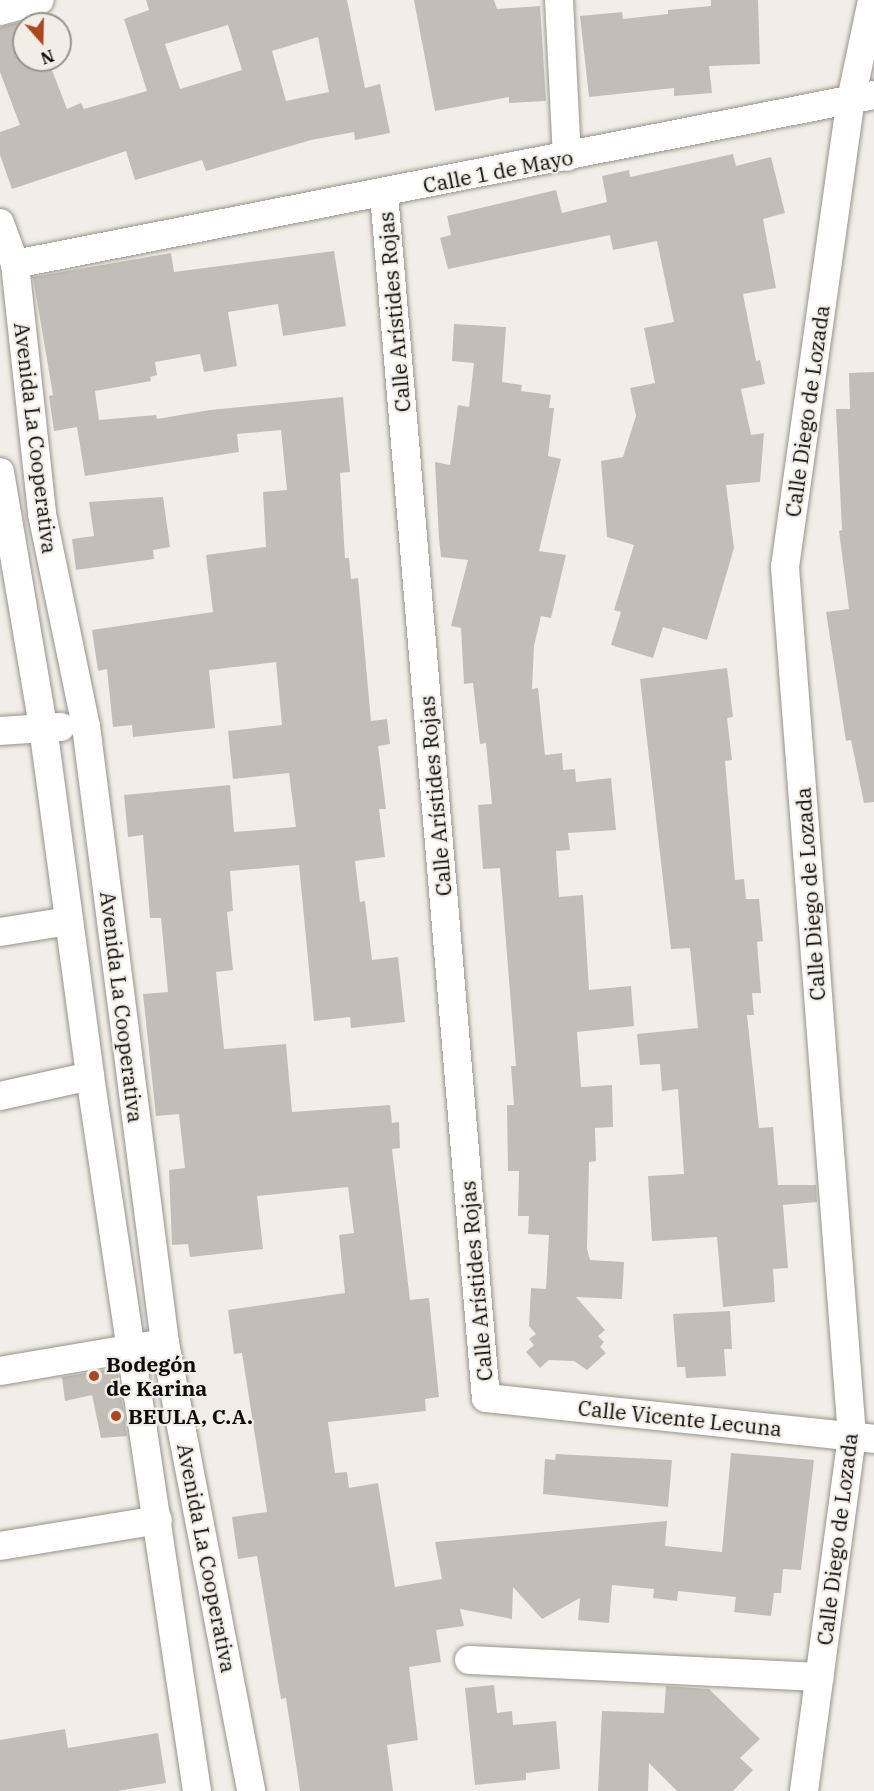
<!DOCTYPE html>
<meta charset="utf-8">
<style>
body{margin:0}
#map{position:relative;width:874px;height:1791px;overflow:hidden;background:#f2eee7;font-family:"IBM Plex Serif",serif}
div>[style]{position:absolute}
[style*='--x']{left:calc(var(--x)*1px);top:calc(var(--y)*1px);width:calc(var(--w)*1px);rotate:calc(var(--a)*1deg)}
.building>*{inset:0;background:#c2beb7}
.roads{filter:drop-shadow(0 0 2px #97938c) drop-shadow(0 0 2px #97938c)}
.minor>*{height:28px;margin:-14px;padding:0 14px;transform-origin:14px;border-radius:14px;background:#fff}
.dots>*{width:16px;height:16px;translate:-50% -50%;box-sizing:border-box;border:3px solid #f2eee7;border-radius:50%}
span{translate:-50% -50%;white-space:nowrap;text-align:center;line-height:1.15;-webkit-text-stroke:4.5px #f2eee7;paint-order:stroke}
.street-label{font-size:21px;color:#0e0c0a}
.poi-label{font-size:21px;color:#0e0c0a;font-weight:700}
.left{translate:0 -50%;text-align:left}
.north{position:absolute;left:12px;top:12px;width:60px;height:60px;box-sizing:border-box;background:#f2eee7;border:2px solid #97948f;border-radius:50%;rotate:160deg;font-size:16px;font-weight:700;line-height:24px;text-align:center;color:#0e0c0a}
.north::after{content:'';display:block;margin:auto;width:21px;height:27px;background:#ad471f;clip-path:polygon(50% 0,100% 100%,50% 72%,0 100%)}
</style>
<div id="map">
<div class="building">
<div style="clip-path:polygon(evenodd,146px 0,347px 0,365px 88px,380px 84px,390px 133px,355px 140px,354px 132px,311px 140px,206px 171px,202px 160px,135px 180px,126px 151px,12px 189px,0 155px,0 132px,20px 125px,0 72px,0 27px,33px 19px,35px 24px,24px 24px,24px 60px,48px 60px,67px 109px,81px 103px,84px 109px,147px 91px,124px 19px,149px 10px,146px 0,228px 25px,242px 70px,180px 89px,165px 44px,228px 25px,146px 0,318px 37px,329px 92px,286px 101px,272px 51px,318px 37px)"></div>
<div style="clip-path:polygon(414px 0,494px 0,497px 9px,540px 6px,546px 101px,509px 103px,509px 97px,435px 111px)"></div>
<div style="clip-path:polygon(711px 0,758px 0,760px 64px,709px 66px,712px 93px,674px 96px,674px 88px,589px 97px,580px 16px,622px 12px,623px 19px,668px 14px,668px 10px,711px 6px)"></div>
<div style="clip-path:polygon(733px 154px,736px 166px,771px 157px,785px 213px,763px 219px,776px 288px,743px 294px,756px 361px,760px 360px,765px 384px,741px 389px,751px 435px,764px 433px,760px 482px,726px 485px,734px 548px,707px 640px,663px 627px,653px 658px,611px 645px,621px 612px,614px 610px,634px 545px,607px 537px,601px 461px,623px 457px,636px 416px,630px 388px,655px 383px,644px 328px,674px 322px,657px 241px,613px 250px,610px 235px,448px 269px,440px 238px,451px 235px,447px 216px,556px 190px,562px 213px,607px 202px,602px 176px,629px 170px,630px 177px)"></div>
<div style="clip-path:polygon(334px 251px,346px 326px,283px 336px,278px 304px,228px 312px,237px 366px,204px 372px,200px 354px,155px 362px,157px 375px,150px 377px,151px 381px,95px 391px,99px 420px,156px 415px,157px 419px,210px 410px,343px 397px,350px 472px,340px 473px,345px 558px,349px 558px,351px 579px,358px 578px,371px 721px,387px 719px,390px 744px,378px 746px,386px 809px,379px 809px,385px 857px,355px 861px,360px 902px,365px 901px,372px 960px,398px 957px,405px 1022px,351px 1028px,350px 1017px,314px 1021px,299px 865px,230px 871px,233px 911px,227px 912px,233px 970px,216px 972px,224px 1049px,286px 1044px,292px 1112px,390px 1105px,392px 1123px,399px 1122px,400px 1148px,392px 1149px,410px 1300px,429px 1298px,439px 1397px,425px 1399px,426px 1411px,328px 1422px,335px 1473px,347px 1472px,349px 1488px,378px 1483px,395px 1587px,442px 1579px,435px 1542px,667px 1521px,665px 1546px,722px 1552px,731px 1453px,814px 1460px,801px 1570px,783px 1569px,781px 1593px,774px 1593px,771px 1616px,734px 1612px,736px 1597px,678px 1591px,677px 1601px,653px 1598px,654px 1589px,612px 1585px,609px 1623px,578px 1620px,580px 1598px,542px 1619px,513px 1587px,512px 1619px,460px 1609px,464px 1626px,436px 1630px,441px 1662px,409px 1667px,418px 1740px,387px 1745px,393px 1791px,300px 1791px,286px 1698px,281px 1699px,257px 1556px,238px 1559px,232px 1517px,267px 1512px,242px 1353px,234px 1354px,228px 1310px,345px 1293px,339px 1235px,354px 1233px,348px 1187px,257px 1196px,263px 1249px,190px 1257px,188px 1244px,172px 1245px,169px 1170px,185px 1168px,179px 1114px,156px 1116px,143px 994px,168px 992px,161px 918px,150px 918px,143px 835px,128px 837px,124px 795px,230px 785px,234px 832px,296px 827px,289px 773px,233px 779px,228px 731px,282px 725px,276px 662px,209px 670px,215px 728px,133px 737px,132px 725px,113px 727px,107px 669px,98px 671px,92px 630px,213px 612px,206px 555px,266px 547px,263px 492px,287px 490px,281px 430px,237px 434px,239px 452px,85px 476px,77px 427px,54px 431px,49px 396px,53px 395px,33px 277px,171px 253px,174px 272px)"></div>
<div style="clip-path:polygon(454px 324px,506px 327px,502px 382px,522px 385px,521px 391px,551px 395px,549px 408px,554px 408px,548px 456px,561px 459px,539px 551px,566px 555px,551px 618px,541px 616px,534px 646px,532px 689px,538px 688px,545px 755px,562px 753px,563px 770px,575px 769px,576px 782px,611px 778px,616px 830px,568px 833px,570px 850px,556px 851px,559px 897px,583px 895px,589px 990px,631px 986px,634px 1026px,577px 1032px,581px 1087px,612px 1085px,613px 1127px,595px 1128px,596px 1161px,589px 1162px,587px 1249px,590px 1260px,624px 1262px,622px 1299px,576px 1297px,605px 1330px,598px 1336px,604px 1342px,600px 1347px,606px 1353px,587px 1370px,574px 1361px,549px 1360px,540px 1368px,526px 1352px,534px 1345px,529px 1339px,536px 1334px,529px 1326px,531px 1288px,546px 1289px,549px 1235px,528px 1234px,529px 1216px,518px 1216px,519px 1171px,508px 1171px,507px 1105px,514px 1105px,511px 1066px,516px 1066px,500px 868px,483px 869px,478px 805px,492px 804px,486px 743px,480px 744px,473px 683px,464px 684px,461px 628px,451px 626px,468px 560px,441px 557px,439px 538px,435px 462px,450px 465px,458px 405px,469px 407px,474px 363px,452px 361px)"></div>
<div style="clip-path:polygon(874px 372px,874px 802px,864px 803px,851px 740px,846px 741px,826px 612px,849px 609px,839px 531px,842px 530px,836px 409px,850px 409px,849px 373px)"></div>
<div style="clip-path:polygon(163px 497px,170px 547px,153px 550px,154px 559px,76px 570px,72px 539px,94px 536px,89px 502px)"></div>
<div style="clip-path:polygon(727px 668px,733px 717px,727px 718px,732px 760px,725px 761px,735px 880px,744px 879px,746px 899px,759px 899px,763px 941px,757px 942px,761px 993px,752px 993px,754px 1015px,747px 1015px,759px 1128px,773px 1127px,778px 1185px,816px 1185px,817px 1202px,783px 1205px,788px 1268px,773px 1269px,775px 1302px,723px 1307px,717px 1237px,652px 1241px,648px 1176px,684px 1174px,678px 1089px,662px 1091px,660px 1064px,640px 1065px,637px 1034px,698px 1028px,690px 948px,671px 949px,640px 679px)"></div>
<div style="clip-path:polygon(730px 1311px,732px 1349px,724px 1349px,726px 1376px,686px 1378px,685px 1367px,677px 1367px,673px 1314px)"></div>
<div style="clip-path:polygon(117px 1368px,127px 1436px,101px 1438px,92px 1395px,65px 1401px,62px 1377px)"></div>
<div style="clip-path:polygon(556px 1454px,672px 1460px,668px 1507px,543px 1494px,545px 1459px,555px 1460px)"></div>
<div style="clip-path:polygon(494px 1685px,497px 1713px,512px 1711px,513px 1725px,556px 1721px,560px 1769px,526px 1773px,526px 1780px,475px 1785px,465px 1688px)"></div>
<div style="clip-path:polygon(666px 1686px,709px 1689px,760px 1739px,740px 1758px,753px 1770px,733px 1791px,677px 1791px,649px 1763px,648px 1791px,598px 1791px,602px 1711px,664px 1713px)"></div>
<div style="clip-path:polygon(65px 1729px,68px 1748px,158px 1733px,166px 1783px,117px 1791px,0 1791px,0 1740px)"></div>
</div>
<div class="roads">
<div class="minor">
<div style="--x:559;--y:0;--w:157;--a:87.1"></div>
<div style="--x:0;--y:11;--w:41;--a:-15.4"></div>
<div style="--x:384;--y:194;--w:1208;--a:85.16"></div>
<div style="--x:486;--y:1398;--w:390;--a:6"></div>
<div style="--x:0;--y:223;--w:44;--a:69.9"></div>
<div style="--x:15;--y:264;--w:251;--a:83.8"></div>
<div style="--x:42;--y:514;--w:217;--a:78.3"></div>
<div style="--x:86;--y:726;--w:622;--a:82.7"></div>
<div style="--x:165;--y:1343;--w:456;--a:79.1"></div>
<div style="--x:15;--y:264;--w:875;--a:-11.13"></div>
<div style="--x:0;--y:472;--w:259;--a:80.4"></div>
<div style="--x:43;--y:727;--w:352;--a:82.3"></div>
<div style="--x:90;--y:1076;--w:723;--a:81.49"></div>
<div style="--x:0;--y:731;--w:61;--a:-3.8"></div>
<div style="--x:0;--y:932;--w:70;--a:-9.1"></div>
<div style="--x:0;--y:1096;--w:92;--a:-12.5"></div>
<div style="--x:0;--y:1371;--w:154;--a:-9.7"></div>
<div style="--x:0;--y:1546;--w:160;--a:-9.3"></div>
<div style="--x:469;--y:1660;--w:351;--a:2.8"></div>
<div style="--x:804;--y:1791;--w:358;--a:-82.3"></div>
<div style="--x:852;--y:1436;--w:872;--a:-94.41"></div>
<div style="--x:785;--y:567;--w:472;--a:-82"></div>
<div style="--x:851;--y:100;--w:102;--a:-78.1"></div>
</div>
</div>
<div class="dots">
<div style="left:94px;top:1376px;background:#ad471f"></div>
<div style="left:116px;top:1416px;background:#ad471f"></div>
</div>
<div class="street-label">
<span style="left:498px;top:171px;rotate:-11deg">Calle 1 de Mayo</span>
<span style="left:394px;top:312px;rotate:-95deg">Calle Arístides Rojas</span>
<span style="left:807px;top:411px;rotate:-82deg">Calle Diego de Lozada</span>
<span style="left:36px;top:438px;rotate:83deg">Avenida La Cooperativa</span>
<span style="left:435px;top:796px;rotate:-95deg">Calle Arístides Rojas</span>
<span style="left:810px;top:894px;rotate:-94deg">Calle Diego de Lozada</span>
<span style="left:122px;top:1007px;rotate:83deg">Avenida La Cooperativa</span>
<span style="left:476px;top:1281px;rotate:-95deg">Calle Arístides Rojas</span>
<span style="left:680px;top:1418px;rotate:6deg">Calle Vicente Lecuna</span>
<span style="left:837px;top:1539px;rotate:-83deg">Calle Diego de Lozada</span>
<span style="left:207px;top:1558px;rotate:79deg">Avenida La Cooperativa</span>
</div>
<div class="poi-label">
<span class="left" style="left:106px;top:1376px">Bodegón<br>de Karina</span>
<span class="left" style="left:128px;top:1416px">BEULA, C.A.</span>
</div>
<div class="north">N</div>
</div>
